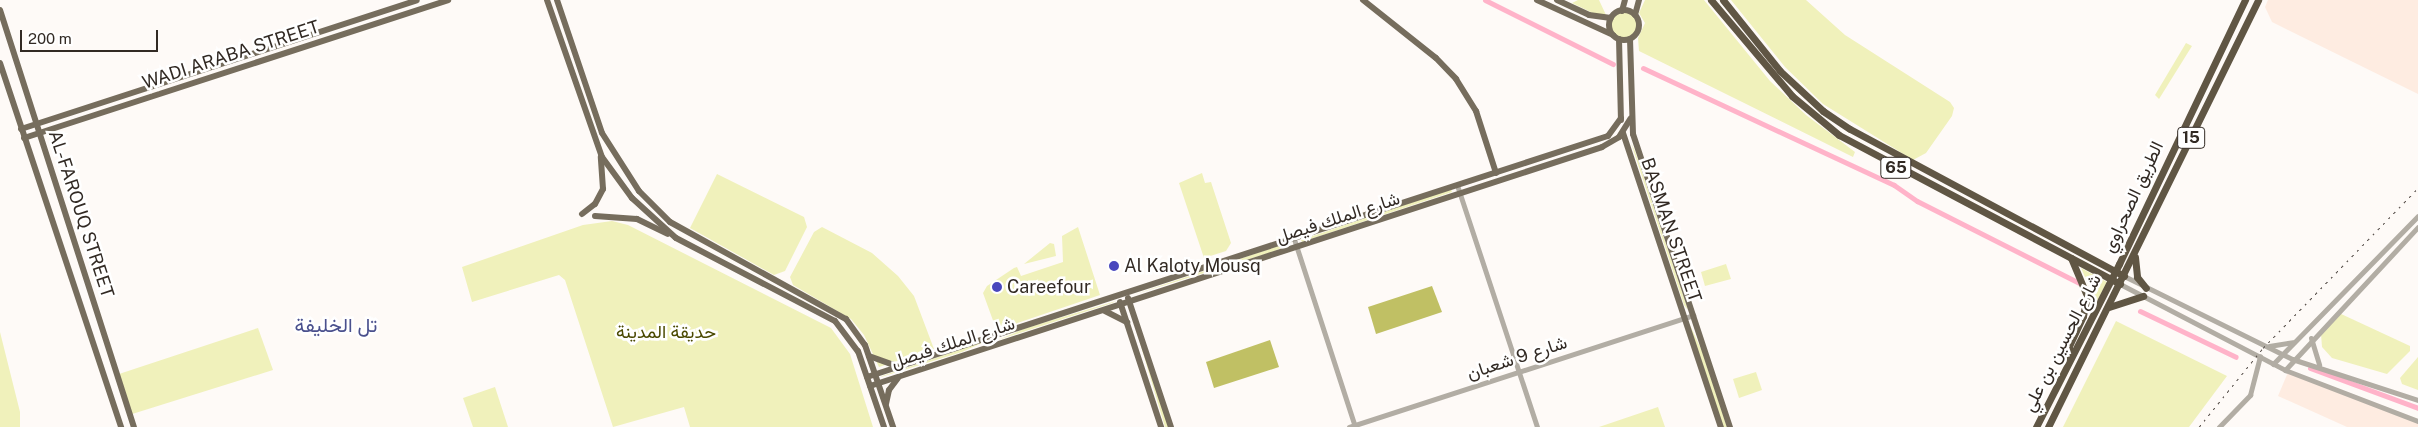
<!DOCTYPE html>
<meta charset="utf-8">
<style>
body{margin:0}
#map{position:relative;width:2418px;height:427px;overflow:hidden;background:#fefaf7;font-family:"Public Sans",Vazirmatn,sans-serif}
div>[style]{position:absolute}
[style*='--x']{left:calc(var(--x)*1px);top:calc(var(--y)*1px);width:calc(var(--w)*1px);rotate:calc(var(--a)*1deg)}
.built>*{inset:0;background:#feece1}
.green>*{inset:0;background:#f0f1bb}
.round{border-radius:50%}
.forest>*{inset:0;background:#c0c064}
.canal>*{height:5px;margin:-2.5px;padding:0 2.5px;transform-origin:2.5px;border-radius:2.5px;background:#ffb3c9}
.minor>*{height:5px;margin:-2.5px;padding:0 2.5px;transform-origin:2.5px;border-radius:2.5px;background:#b2ada4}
.major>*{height:6px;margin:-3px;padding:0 3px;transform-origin:3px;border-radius:3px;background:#766d5d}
.major>.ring{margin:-3px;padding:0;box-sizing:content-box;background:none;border:6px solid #766d5d;border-radius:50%}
.highway>*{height:7px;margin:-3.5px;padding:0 3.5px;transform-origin:3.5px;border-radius:3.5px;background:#605644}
.rail>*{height:1px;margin-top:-0.5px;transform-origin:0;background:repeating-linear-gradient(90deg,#504843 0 2.5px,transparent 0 7.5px)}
.dots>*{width:14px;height:14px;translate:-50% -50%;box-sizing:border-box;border:2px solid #fff;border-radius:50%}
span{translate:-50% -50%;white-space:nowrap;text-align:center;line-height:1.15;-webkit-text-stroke:5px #fff;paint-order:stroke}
.shield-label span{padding:1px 4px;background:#fff;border:1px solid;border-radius:4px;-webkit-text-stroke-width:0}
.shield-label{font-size:16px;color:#322a24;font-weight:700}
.street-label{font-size:18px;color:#322a24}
.poi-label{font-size:18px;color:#322a24}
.left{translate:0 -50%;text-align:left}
.park-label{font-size:18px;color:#4a4900}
.quarter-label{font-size:20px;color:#4a508d}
.scale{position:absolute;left:20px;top:30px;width:138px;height:22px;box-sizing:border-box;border:2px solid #322a24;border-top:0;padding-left:6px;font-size:15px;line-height:18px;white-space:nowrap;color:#322a24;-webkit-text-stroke:4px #fff;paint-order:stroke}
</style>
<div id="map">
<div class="built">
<div style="clip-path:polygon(2268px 0,2418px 0,2418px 94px,2272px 22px,2265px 7px)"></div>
<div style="clip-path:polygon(2289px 370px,2418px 419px,2418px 427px,2347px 427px,2278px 396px)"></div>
</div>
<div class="green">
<div style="clip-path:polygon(1578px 0,1599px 0,1606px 15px,1601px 17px,1572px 3px)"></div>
<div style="clip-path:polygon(1645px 0,1704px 0,1770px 81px,1806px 115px,1855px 152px,1853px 157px,1639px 51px,1638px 38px,1645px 23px,1639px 13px)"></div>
<div style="clip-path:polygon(1731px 0,1806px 0,1845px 35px,1950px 102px,1954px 108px,1952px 116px,1926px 153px,1913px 160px,1823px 104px,1785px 67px)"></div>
<div class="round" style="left:1611px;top:12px;width:26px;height:26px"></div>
<div style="clip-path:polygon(2186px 43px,2192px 46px,2159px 99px,2155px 95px)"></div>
<div style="clip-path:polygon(1631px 143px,1635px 151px,1688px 310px,1684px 305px)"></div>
<div style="clip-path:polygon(1202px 173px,1205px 183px,1211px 182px,1231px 243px,1226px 251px,1204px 258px,1179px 183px)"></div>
<div style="clip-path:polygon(717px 174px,804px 217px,807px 227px,785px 271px,774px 275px,690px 228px)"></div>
<div style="clip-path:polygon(1451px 189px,1452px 192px,1302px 242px,1301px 240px)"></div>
<div style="clip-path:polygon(612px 221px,628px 225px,831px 328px,850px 354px,873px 427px,690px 427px,684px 407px,613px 427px,565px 280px,559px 275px,472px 302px,462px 267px,583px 225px)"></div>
<div style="clip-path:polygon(822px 227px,872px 253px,898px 276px,914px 296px,934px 349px,879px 367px,864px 335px,851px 319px,793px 285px,790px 277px,814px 232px)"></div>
<div style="clip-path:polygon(1078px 227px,1100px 295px,1000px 329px,995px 326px,983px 293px,987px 286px,1014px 268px,1017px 267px,1021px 276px,1063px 262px,1062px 236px)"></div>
<div style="clip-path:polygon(1050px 243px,1054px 244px,1056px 256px,1024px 264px)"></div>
<div style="clip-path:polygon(1287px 245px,1275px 251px,1133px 295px,1278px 246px)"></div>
<div style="clip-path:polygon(1726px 264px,1731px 279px,1705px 286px,1701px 272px)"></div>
<div style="clip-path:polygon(2081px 268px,2107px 282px,2090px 314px,2091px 291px)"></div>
<div style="clip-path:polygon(1116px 301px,1112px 303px,998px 340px,1026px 328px)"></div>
<div style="clip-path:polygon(1129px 306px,1169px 427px,1165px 427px)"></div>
<div style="clip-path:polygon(2339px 313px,2410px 346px,2410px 351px,2387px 374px,2332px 358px,2322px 347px,2321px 334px)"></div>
<div style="clip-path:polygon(2116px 321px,2227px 376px,2189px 427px,2063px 427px)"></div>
<div style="clip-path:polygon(1689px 323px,1702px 351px,1727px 427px,1723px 427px)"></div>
<div style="clip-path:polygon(258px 328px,273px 370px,129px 415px,116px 375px)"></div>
<div style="clip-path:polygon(0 332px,20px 412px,20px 427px,0 427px)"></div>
<div style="clip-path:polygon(986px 341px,962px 352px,881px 377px,882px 376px)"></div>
<div style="clip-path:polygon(2418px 357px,2418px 390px,2402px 384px,2400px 378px)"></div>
<div style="clip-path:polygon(1756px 372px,1762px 390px,1739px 398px,1733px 379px)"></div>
<div style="clip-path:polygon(495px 387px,508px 427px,473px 427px,463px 398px)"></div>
<div style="clip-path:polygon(1658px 407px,1665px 427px,1599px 427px)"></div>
</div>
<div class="forest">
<div style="clip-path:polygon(1432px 286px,1442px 312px,1376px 334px,1368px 307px)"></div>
<div style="clip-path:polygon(1270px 340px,1279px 367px,1214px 388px,1206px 362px)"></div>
</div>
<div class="canal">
<div style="--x:1485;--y:0;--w:143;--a:26.6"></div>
<div style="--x:1643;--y:68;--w:277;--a:25"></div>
<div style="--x:1894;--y:185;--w:28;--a:35"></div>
<div style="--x:1917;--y:201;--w:184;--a:26.8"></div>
<div style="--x:2140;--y:311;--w:106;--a:25.6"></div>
<div style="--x:2310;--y:368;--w:115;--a:20.3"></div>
</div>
<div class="minor">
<div style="--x:1457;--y:185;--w:255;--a:71.7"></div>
<div style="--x:1294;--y:239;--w:198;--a:72"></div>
<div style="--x:2124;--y:276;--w:187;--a:26.3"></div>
<div style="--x:2292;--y:359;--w:133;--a:18"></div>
<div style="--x:2120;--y:284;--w:186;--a:27.5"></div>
<div style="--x:2285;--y:370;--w:142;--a:21"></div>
<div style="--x:2311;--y:338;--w:28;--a:73"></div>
<div style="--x:2269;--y:346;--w:24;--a:-9"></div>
<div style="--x:2273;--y:364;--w:207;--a:-45.6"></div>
<div style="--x:2285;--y:370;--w:195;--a:-47.1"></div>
<div style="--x:1349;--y:427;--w:362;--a:-18"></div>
<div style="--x:2219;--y:427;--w:45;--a:-45.9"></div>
<div style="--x:2250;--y:395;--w:40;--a:-75.6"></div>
</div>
<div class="major">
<div style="--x:547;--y:0;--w:166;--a:70.7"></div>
<div style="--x:602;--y:157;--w:51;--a:53.8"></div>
<div style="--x:632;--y:198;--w:59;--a:42.3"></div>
<div style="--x:676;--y:238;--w:179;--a:27.6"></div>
<div style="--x:835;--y:321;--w:38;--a:53"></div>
<div style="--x:858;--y:351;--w:80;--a:71.1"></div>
<div style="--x:557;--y:0;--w:140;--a:71.3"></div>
<div style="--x:602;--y:133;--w:69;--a:57.5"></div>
<div style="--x:639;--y:191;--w:44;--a:45"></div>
<div style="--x:670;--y:222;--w:201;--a:28.9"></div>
<div style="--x:846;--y:319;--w:32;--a:54"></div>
<div style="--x:865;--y:345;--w:87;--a:71.1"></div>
<div style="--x:1363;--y:0;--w:93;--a:38.5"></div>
<div style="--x:1436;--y:58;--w:29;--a:46"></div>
<div style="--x:1456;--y:79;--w:38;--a:58"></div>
<div style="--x:1476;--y:111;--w:65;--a:72.1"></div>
<div style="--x:1537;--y:0;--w:84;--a:24.7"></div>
<div style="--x:1557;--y:0;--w:35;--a:25"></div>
<div style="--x:1589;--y:15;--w:22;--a:8"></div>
<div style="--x:0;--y:10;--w:438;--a:72.2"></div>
<div class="ring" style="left:1609px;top:10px;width:24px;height:24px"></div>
<div style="--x:1622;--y:11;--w:11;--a:-75"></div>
<div style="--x:1635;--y:15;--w:16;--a:-75"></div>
<div style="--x:1619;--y:39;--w:81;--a:88.6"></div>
<div style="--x:1630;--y:39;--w:95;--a:88.2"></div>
<div style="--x:1633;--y:134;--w:309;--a:71.7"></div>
<div style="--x:0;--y:63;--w:384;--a:71.6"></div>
<div style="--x:21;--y:129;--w:416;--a:-18"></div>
<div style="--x:1623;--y:133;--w:310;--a:71.6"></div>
<div style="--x:24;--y:138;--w:446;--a:-18"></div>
<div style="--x:582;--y:214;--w:16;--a:-38"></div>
<div style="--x:595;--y:204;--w:17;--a:-62"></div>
<div style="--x:603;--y:189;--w:32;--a:-94"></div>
<div style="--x:595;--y:216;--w:42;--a:4.1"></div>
<div style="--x:637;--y:219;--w:34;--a:26"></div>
<div style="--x:1128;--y:298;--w:136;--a:71.6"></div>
<div style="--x:1120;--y:302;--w:132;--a:71.8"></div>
<div style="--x:1105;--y:311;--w:25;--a:27"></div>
<div style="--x:869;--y:356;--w:29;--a:20"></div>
<div style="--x:867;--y:377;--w:779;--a:-18.02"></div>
<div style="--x:1608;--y:136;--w:22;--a:-54"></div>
<div style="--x:870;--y:386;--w:770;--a:-18.08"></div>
<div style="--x:1602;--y:147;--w:20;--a:-30"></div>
<div style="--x:1619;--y:137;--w:22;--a:-58"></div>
<div style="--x:886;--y:404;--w:14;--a:-78"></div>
<div style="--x:889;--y:390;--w:15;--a:-53"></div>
</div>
<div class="highway">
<div style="--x:1711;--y:0;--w:126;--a:49.8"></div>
<div style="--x:1792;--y:96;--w:61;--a:39.7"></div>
<div style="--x:1839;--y:135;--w:318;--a:27.9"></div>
<div style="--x:1723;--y:0;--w:91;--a:51.2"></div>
<div style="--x:1780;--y:71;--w:59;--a:42.9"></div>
<div style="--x:1823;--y:111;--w:32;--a:34"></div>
<div style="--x:1850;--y:129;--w:311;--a:28.2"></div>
<div style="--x:2135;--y:257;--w:20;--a:84"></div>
<div style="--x:2137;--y:277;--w:14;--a:51"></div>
<div style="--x:2109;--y:307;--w:36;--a:-18"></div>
<div style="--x:2069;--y:360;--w:14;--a:-90"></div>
<div style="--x:2069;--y:346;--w:33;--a:-65"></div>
<div style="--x:2083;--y:316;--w:20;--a:-79"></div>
<div style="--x:2087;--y:296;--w:41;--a:-112.8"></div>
<div style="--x:2036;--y:427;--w:183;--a:-63"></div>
<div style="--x:2119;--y:264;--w:293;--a:-64.5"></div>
<div style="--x:2048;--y:427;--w:476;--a:-63.8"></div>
</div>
<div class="rail">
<div style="--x:2199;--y:427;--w:102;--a:-51"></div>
<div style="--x:2263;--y:348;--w:223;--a:-45.9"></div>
</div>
<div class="dots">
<div style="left:1114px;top:266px;background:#4947bd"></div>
<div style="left:997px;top:287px;background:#4947bd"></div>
</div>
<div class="shield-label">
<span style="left:2191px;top:138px">15</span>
<span style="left:1896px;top:168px">65</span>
</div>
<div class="street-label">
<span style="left:231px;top:55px;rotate:-18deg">WADI ARABA STREET</span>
<span style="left:2133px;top:197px;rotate:-65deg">الطريق الصحراوي</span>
<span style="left:81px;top:214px;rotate:72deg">AL-FAROUQ STREET</span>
<span style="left:1338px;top:218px;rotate:-18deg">شارع الملك فيصل</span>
<span style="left:1671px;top:230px;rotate:71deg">BASMAN STREET</span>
<span style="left:953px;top:343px;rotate:-18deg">شارع الملك فيصل</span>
<span style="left:2062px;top:343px;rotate:-63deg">شارع الحسين بن علي</span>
<span style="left:1517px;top:358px;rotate:-18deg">شارع 9 شعبان</span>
</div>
<div class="poi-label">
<span class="left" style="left:1124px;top:266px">Al Kaloty Mousq</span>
<span class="left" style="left:1007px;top:287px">Careefour</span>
</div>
<div class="park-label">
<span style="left:666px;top:332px">حديقة المدينة</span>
</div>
<div class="quarter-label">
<span style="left:336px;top:325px">تل الخليفة</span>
</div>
<div class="scale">200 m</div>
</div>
